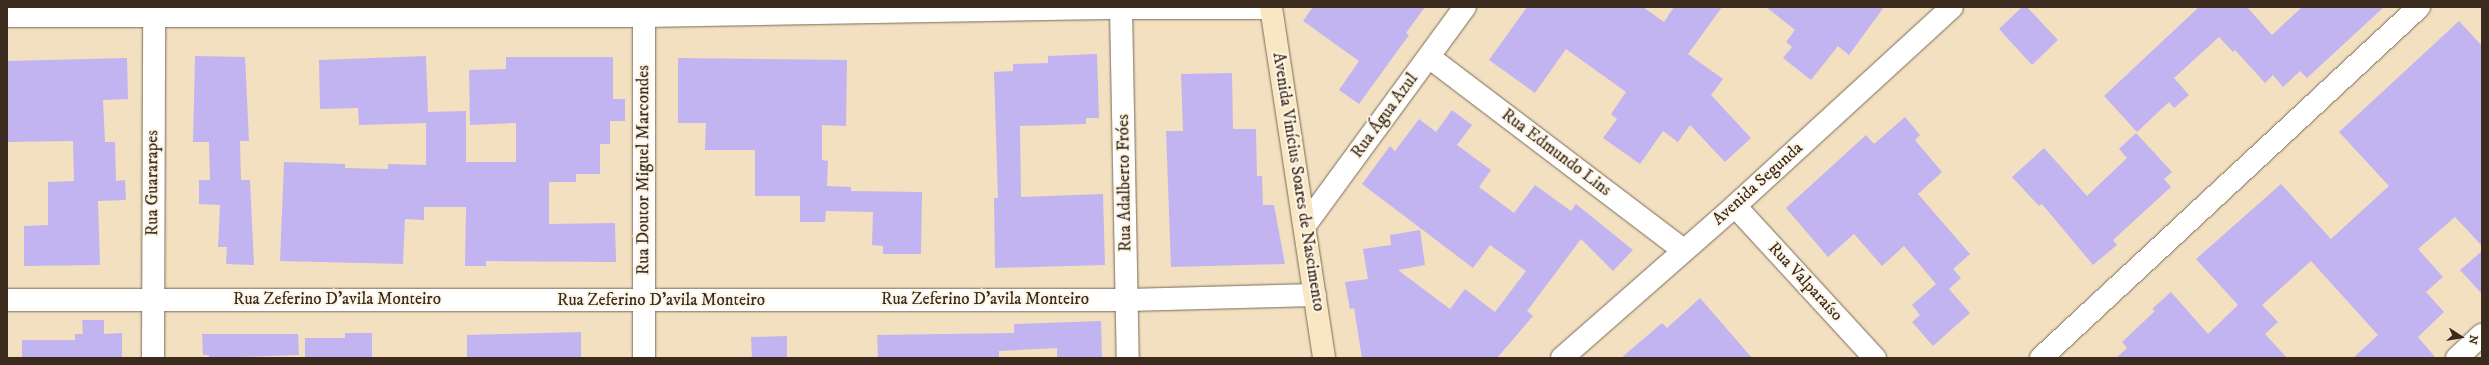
<!DOCTYPE html>
<meta charset="utf-8">
<style>
body{margin:0}
#map{position:relative;width:2489px;height:365px;overflow:hidden;background:#f2e0c1;font-family:"IM FELL DW Pica",serif}
div>[style]{position:absolute}
[style*='--x']{left:calc(var(--x)*1px);top:calc(var(--y)*1px);width:calc(var(--w)*1px);rotate:calc(var(--a)*1deg)}
.building>*{inset:0;background:#c2b4f1}
.roads{filter:drop-shadow(0 0 1px #7b6a57) drop-shadow(0 0 1px #7b6a57)}
.street>*{height:22px;margin:-11px;padding:0 11px;transform-origin:11px;border-radius:11px;background:#fff}
.secondary>*{height:22px;margin:-11px;padding:0 11px;transform-origin:11px;border-radius:11px;background:#f9e7c3}
span{translate:-50% -50%;white-space:nowrap;text-align:center;line-height:1.15;-webkit-text-stroke:4px #fcf5e5;paint-order:stroke}
.street-label{font-size:17px;color:#3b2a1e}
.frame{position:absolute;inset:0;border:8px solid #3b2a1e;pointer-events:none}
.north{position:absolute;left:2441px;top:317px;width:40px;height:40px;-webkit-text-stroke:3px #fcf5e5;paint-order:stroke;rotate:102deg;font-size:11px;font-weight:700;line-height:16px;text-align:center;color:#3b2a1e}
.north::after{content:'';display:block;margin:auto;width:14px;height:18px;background:#3b2a1e;clip-path:polygon(50% 0,100% 100%,50% 72%,0 100%)}
</style>
<div id="map">
<div class="building">
<div style="clip-path:polygon(1313px 7px,1425px 7px,1406px 33px,1409px 35px,1359px 104px,1339px 90px,1359px 61px,1303px 21px)"></div>
<div style="clip-path:polygon(1527px 7px,1643px 7px,1664px 22px,1674px 7px,1722px 7px,1688px 54px,1723px 79px,1711px 95px,1751px 138px,1725px 162px,1690px 125px,1678px 142px,1663px 131px,1640px 164px,1603px 138px,1617px 119px,1611px 114px,1626px 92px,1566px 49px,1535px 93px,1489px 60px)"></div>
<div style="clip-path:polygon(1766px 7px,1884px 7px,1849px 55px,1838px 46px,1811px 80px,1783px 58px,1792px 47px,1786px 42px,1795px 30px)"></div>
<div style="clip-path:polygon(2022px 7px,2027px 7px,2058px 40px,2032px 65px,1999px 29px)"></div>
<div style="clip-path:polygon(2199px 7px,2247px 7px,2272px 35px,2302px 7px,2384px 7px,2307px 78px,2300px 71px,2283px 87px,2273px 75px,2265px 83px,2235px 50px,2233px 52px,2219px 37px,2174px 78px,2189px 95px,2174px 108px,2169px 102px,2137px 132px,2104px 96px)"></div>
<div style="clip-path:polygon(2459px 21px,2482px 46px,2482px 246px,2455px 217px,2418px 249px,2443px 277px,2426px 292px,2444px 312px,2418px 337px,2436px 358px,2353px 358px,2378px 335px,2311px 261px,2262px 305px,2278px 322px,2265px 334px,2287px 358px,2116px 358px,2127px 348px,2122px 342px,2155px 311px,2152px 309px,2171px 292px,2208px 334px,2238px 305px,2196px 259px,2281px 184px,2331px 239px,2389px 186px,2339px 132px)"></div>
<div style="clip-path:polygon(1097px 54px,1099px 118px,1086px 118px,1086px 124px,1020px 126px,1021px 197px,1103px 194px,1105px 265px,995px 268px,994px 198px,998px 198px,994px 72px,1013px 71px,1013px 64px,1048px 63px,1048px 56px)"></div>
<div style="clip-path:polygon(195px 56px,245px 57px,249px 141px,240px 141px,241px 180px,250px 180px,254px 265px,226px 264px,227px 247px,218px 247px,220px 205px,199px 204px,199px 180px,210px 180px,209px 142px,193px 142px)"></div>
<div style="clip-path:polygon(426px 56px,428px 112px,466px 111px,466px 162px,516px 162px,516px 123px,470px 125px,469px 70px,506px 69px,506px 57px,613px 57px,613px 99px,625px 99px,625px 121px,610px 121px,610px 144px,600px 144px,600px 174px,576px 174px,576px 182px,549px 182px,549px 224px,615px 223px,616px 262px,486px 261px,486px 266px,465px 266px,466px 207px,424px 207px,424px 220px,405px 219px,403px 264px,280px 261px,284px 162px,345px 164px,345px 168px,388px 169px,388px 164px,426px 165px,426px 123px,359px 125px,358px 108px,320px 109px,319px 60px)"></div>
<div style="clip-path:polygon(127px 58px,128px 99px,103px 100px,105px 142px,115px 142px,116px 181px,125px 180px,126px 200px,98px 201px,100px 265px,24px 266px,24px 226px,48px 225px,48px 182px,74px 181px,73px 141px,7px 142px,7px 61px)"></div>
<div style="clip-path:polygon(678px 58px,847px 60px,846px 126px,822px 125px,822px 160px,828px 161px,827px 186px,851px 187px,851px 191px,922px 192px,921px 254px,883px 254px,883px 246px,872px 245px,873px 212px,826px 211px,825px 222px,800px 222px,800px 196px,755px 196px,755px 150px,705px 150px,706px 123px,678px 123px)"></div>
<div style="clip-path:polygon(1232px 73px,1233px 129px,1256px 129px,1257px 176px,1262px 176px,1263px 205px,1274px 205px,1285px 264px,1171px 267px,1166px 131px,1183px 131px,1181px 74px)"></div>
<div style="clip-path:polygon(1452px 110px,1472px 125px,1457px 145px,1491px 170px,1479px 187px,1514px 213px,1535px 185px,1571px 211px,1576px 204px,1633px 250px,1613px 271px,1581px 239px,1527px 311px,1533px 316px,1497px 358px,1362px 358px,1354px 308px,1350px 309px,1345px 282px,1368px 279px,1363px 249px,1391px 245px,1390px 235px,1420px 230px,1425px 265px,1398px 270px,1450px 309px,1465px 289px,1495px 312px,1526px 271px,1490px 245px,1473px 268px,1362px 184px,1390px 146px,1395px 151px,1419px 119px,1436px 132px)"></div>
<div style="clip-path:polygon(1905px 117px,1920px 135px,1915px 140px,1942px 172px,1918px 194px,1970px 254px,1953px 269px,1961px 278px,1949px 289px,1970px 313px,1933px 346px,1912px 322px,1920px 315px,1912px 305px,1936px 284px,1904px 246px,1882px 266px,1854px 234px,1828px 257px,1786px 208px,1866px 135px,1874px 144px)"></div>
<div style="clip-path:polygon(2136px 133px,2172px 172px,2164px 179px,2171px 187px,2113px 240px,2117px 245px,2093px 265px,2042px 204px,2039px 206px,2012px 177px,2044px 148px,2087px 196px,2127px 158px,2119px 149px)"></div>
<div style="clip-path:polygon(2482px 251px,2482px 294px,2460px 270px)"></div>
<div style="clip-path:polygon(1700px 298px,1752px 358px,1621px 358px,1662px 323px,1667px 328px)"></div>
<div style="clip-path:polygon(82px 320px,104px 320px,104px 334px,122px 333px,122px 358px,22px 358px,22px 340px,75px 340px,75px 334px,83px 334px)"></div>
<div style="clip-path:polygon(1101px 321px,1102px 358px,1057px 358px,1057px 348px,999px 351px,999px 358px,878px 358px,877px 335px,1014px 333px,1014px 324px)"></div>
<div style="clip-path:polygon(581px 332px,581px 358px,467px 358px,467px 335px)"></div>
<div style="clip-path:polygon(345px 333px,372px 333px,372px 358px,305px 358px,305px 338px,345px 338px)"></div>
<div style="clip-path:polygon(202px 334px,298px 334px,299px 355px,209px 358px,209px 355px,203px 355px)"></div>
<div style="clip-path:polygon(787px 336px,787px 358px,752px 358px,751px 337px)"></div>
</div>
<div class="roads">
<div class="street">
<div style="--x:1121;--y:8;--w:350;--a:88.9"></div>
<div style="--x:7;--y:16;--w:637;--a:0"></div>
<div style="--x:644;--y:16;--w:477;--a:-1"></div>
<div style="--x:1121;--y:8;--w:150;--a:0"></div>
<div style="--x:1429;--y:57;--w:319;--a:37.2"></div>
<div style="--x:1735;--y:206;--w:207;--a:47.4"></div>
<div style="--x:1306;--y:224;--w:269;--a:-53.8"></div>
<div style="--x:7;--y:300;--w:1121;--a:0"></div>
<div style="--x:1128;--y:300;--w:187;--a:-1.5"></div>
<div style="--x:153;--y:358;--w:351;--a:-89.8"></div>
<div style="--x:644;--y:358;--w:351;--a:-90"></div>
<div style="--x:1562;--y:358;--w:230;--a:-41.3"></div>
<div style="--x:1735;--y:206;--w:294;--a:-42.5"></div>
<div style="--x:2041;--y:358;--w:516;--a:-42.88"></div>
<div style="--x:2457;--y:358;--w:34;--a:-43"></div>
</div>
<div class="secondary">
<div style="--x:1271;--y:7;--w:355;--a:81.4"></div>
</div>
</div>
<div class="street-label">
<span style="left:1385px;top:116px;rotate:-54deg">Rua Água Azul</span>
<span style="left:1556px;top:153px;rotate:37deg">Rua Edmundo Lins</span>
<span style="left:644px;top:170px;rotate:-90deg">Rua Doutor Miguel Marcondes</span>
<span style="left:1298px;top:182px;rotate:81deg">Avenida Vinícius Soares de Nascimento</span>
<span style="left:153px;top:183px;rotate:-90deg">Rua Guararapes</span>
<span style="left:1125px;top:183px;rotate:-91deg">Rua Adalberto Fróes</span>
<span style="left:1758px;top:184px;rotate:-42deg">Avenida Segunda</span>
<span style="left:1805px;top:282px;rotate:47deg">Rua Valparaíso</span>
<span style="left:337px;top:300px">Rua Zeferino D'avila Monteiro</span>
<span style="left:985px;top:300px">Rua Zeferino D'avila Monteiro</span>
<span style="left:661px;top:301px">Rua Zeferino D'avila Monteiro</span>
</div>
<div class="frame"></div>
<div class="north">N</div>
</div>
